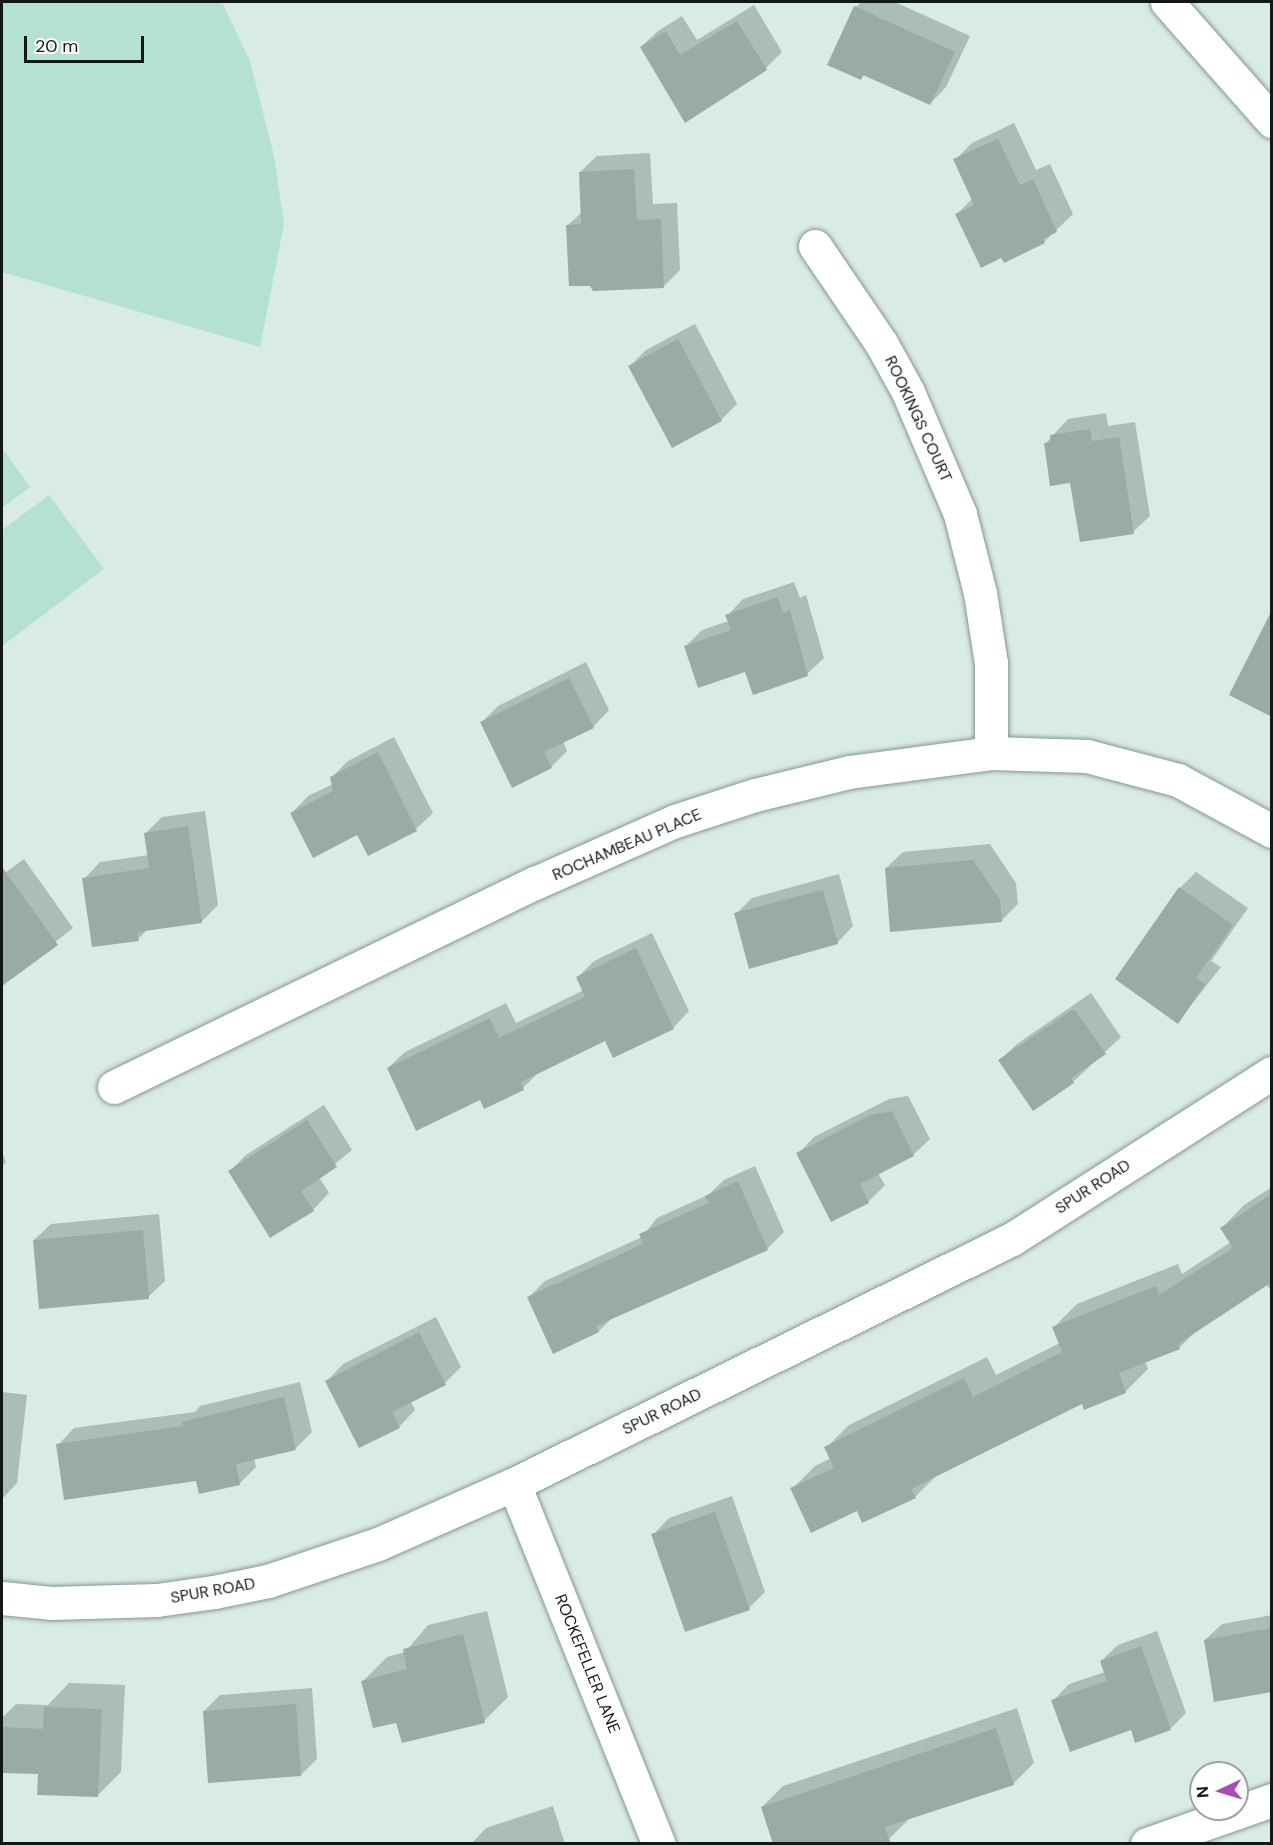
<!DOCTYPE html>
<style>
body{margin:0}
#map{position:relative;width:1273px;height:1845px;overflow:hidden;background:#d8ebe4;font-family:"DM Sans",sans-serif}
div>[style]{position:absolute}
[style*='--x']{left:calc(var(--x)*1px);top:calc(var(--y)*1px);width:calc(var(--w)*1px);rotate:calc(var(--a)*1deg)}
.green>*{inset:0;background:#b4e1d2}
.shadow>*{inset:0;background:#0003}
.building>*{inset:0;background:#99aba4}
.roads{filter:drop-shadow(0 0 2px #869891) drop-shadow(0 0 2px #869891)}
.minor>*{height:33px;margin:-16.5px;padding:0 16.5px;transform-origin:16.5px;border-radius:16.5px;background:#fff}
span{translate:-50% -50%;white-space:nowrap;text-align:center;line-height:1.15;-webkit-text-stroke:4.5px #fff;paint-order:stroke}
.street-label{font-size:16px;color:#111816}
.frame{position:absolute;inset:0;border:3px solid #111816;pointer-events:none}
.north{position:absolute;left:1189px;top:1761px;width:60px;height:60px;box-sizing:border-box;background:#fff;border:2px solid #a0a3a2;border-radius:50%;rotate:266deg;font-size:16px;font-weight:700;line-height:24px;text-align:center;color:#111816}
.north::after{content:'';display:block;margin:auto;width:21px;height:27px;background:#a84bb5;clip-path:polygon(50% 0,100% 100%,50% 72%,0 100%)}
.scale{position:absolute;left:24px;top:36px;width:120px;height:27px;box-sizing:border-box;border:3px solid #111816;border-top:0;padding-left:8px;font-size:18px;line-height:21px;white-space:nowrap;color:#111816;-webkit-text-stroke:4px #fff;paint-order:stroke}
</style>
<div id="map">
<div class="green">
<div style="clip-path:polygon(2px 2px,222px 2px,250px 61px,274px 156px,284px 224px,260px 347px,2px 272px)"></div>
<div style="clip-path:polygon(2px 448px,30px 487px,2px 508px)"></div>
<div style="clip-path:polygon(49px 495px,104px 569px,2px 646px,2px 530px)"></div>
</div>
<div class="shadow">
<div style="clip-path:polygon(861px 2px,895px 2px,970px 36px,946px 87px,930px 104px,865px 74px,861px 78px,856px 7px)"></div>
<div style="clip-path:polygon(754px 5px,782px 52px,766px 68px,686px 121px,641px 47px,658px 31px,682px 16px,697px 40px)"></div>
<div style="clip-path:polygon(1014px 123px,1036px 170px,1050px 164px,1073px 214px,1044px 242px,957px 214px,973px 198px,955px 160px,972px 143px)"></div>
<div style="clip-path:polygon(650px 153px,653px 204px,677px 203px,680px 270px,664px 286px,568px 225px,582px 212px,580px 172px,597px 156px)"></div>
<div style="clip-path:polygon(695px 324px,737px 404px,721px 420px,630px 366px,646px 350px)"></div>
<div style="clip-path:polygon(1106px 413px,1108px 426px,1135px 422px,1150px 516px,1133px 532px,1071px 481px,1046px 443px,1068px 419px)"></div>
<div style="clip-path:polygon(794px 582px,800px 598px,806px 595px,824px 658px,807px 674px,746px 670px,685px 647px,702px 630px,729px 621px,727px 616px,743px 599px)"></div>
<div style="clip-path:polygon(586px 662px,609px 710px,593px 727px,563px 741px,567px 751px,551px 767px,482px 722px,498px 706px)"></div>
<div style="clip-path:polygon(394px 737px,433px 813px,416px 829px,358px 833px,292px 813px,308px 796px,333px 784px,331px 778px,348px 761px)"></div>
<div style="clip-path:polygon(205px 811px,218px 905px,202px 921px,148px 929px,138px 939px,84px 879px,100px 862px,149px 855px,145px 834px,162px 817px)"></div>
<div style="clip-path:polygon(990px 844px,1016px 883px,1018px 904px,1001px 921px,886px 868px,903px 852px)"></div>
<div style="clip-path:polygon(24px 859px,73px 928px,3px 983px,2px 875px)"></div>
<div style="clip-path:polygon(1196px 872px,1248px 908px,1211px 961px,1221px 967px,1178px 1022px,1180px 888px)"></div>
<div style="clip-path:polygon(839px 874px,853px 926px,837px 943px,736px 914px,752px 898px)"></div>
<div style="clip-path:polygon(652px 933px,689px 1011px,673px 1028px,606px 1039px,540px 1071px,523px 1088px,480px 1098px,388px 1068px,405px 1052px,506px 1003px,516px 1023px,584px 990px,578px 977px,594px 961px)"></div>
<div style="clip-path:polygon(1091px 993px,1121px 1037px,1073px 1082px,1034px 1109px,1000px 1060px,1017px 1044px)"></div>
<div style="clip-path:polygon(908px 1096px,930px 1139px,913px 1155px,878px 1173px,885px 1185px,868px 1202px,798px 1154px,814px 1137px,889px 1099px)"></div>
<div style="clip-path:polygon(324px 1105px,352px 1150px,319px 1177px,329px 1193px,313px 1210px,230px 1171px,246px 1155px)"></div>
<div style="clip-path:polygon(2px 1152px,6px 1162px,2px 1167px)"></div>
<div style="clip-path:polygon(755px 1166px,784px 1232px,767px 1249px,612px 1318px,599px 1331px,554px 1352px,528px 1298px,545px 1281px,642px 1237px,657px 1218px,708px 1195px,724px 1180px)"></div>
<div style="clip-path:polygon(1272px 1187px,1272px 1292px,1266px 1284px,1199px 1328px,1179px 1348px,1145px 1361px,1148px 1369px,1125px 1392px,1083px 1402px,937px 1475px,915px 1497px,858px 1509px,792px 1489px,815px 1466px,831px 1458px,826px 1448px,849px 1425px,987px 1357px,996px 1375px,1060px 1343px,1054px 1327px,1077px 1304px,1178px 1264px,1182px 1274px,1231px 1242px,1222px 1228px,1244px 1205px)"></div>
<div style="clip-path:polygon(159px 1214px,165px 1281px,148px 1297px,34px 1240px,51px 1224px)"></div>
<div style="clip-path:polygon(436px 1317px,461px 1367px,445px 1383px,411px 1402px,415px 1410px,399px 1427px,327px 1381px,343px 1364px)"></div>
<div style="clip-path:polygon(300px 1382px,312px 1432px,296px 1448px,254px 1458px,256px 1467px,240px 1483px,200px 1492px,197px 1480px,58px 1445px,74px 1428px,195px 1412px,200px 1406px)"></div>
<div style="clip-path:polygon(2px 1392px,27px 1395px,17px 1483px,2px 1499px)"></div>
<div style="clip-path:polygon(732px 1496px,765px 1592px,749px 1608px,653px 1535px,669px 1518px)"></div>
<div style="clip-path:polygon(487px 1611px,508px 1697px,484px 1721px,398px 1721px,363px 1681px,387px 1657px,405px 1652px,428px 1625px)"></div>
<div style="clip-path:polygon(1272px 1615px,1272px 1691px,1205px 1640px,1222px 1624px)"></div>
<div style="clip-path:polygon(1157px 1631px,1186px 1713px,1170px 1729px,1132px 1728px,1053px 1701px,1069px 1684px,1105px 1672px,1101px 1661px,1118px 1645px)"></div>
<div style="clip-path:polygon(69px 1683px,125px 1685px,121px 1772px,97px 1796px,40px 1773px,2px 1771px,2px 1718px,16px 1704px,48px 1705px)"></div>
<div style="clip-path:polygon(312px 1688px,317px 1759px,301px 1775px,204px 1711px,220px 1695px)"></div>
<div style="clip-path:polygon(1017px 1708px,1034px 1763px,1013px 1784px,910px 1818px,889px 1839px,762px 1807px,783px 1786px)"></div>
<div style="clip-path:polygon(553px 1806px,565px 1844px,471px 1844px,486px 1828px)"></div>
</div>
<div class="building">
<div style="clip-path:polygon(854px 6px,955px 52px,930px 105px,863px 75px,861px 80px,827px 65px)"></div>
<div style="clip-path:polygon(737px 21px,767px 70px,685px 123px,640px 47px,666px 31px,680px 55px)"></div>
<div style="clip-path:polygon(998px 139px,1020px 185px,1033px 179px,1057px 232px,1043px 239px,1045px 243px,1004px 263px,1001px 258px,981px 268px,955px 214px,974px 205px,953px 159px)"></div>
<div style="clip-path:polygon(634px 169px,637px 220px,661px 219px,664px 288px,593px 291px,590px 286px,569px 286px,566px 225px,581px 224px,579px 172px)"></div>
<div style="clip-path:polygon(678px 339px,722px 421px,672px 448px,628px 366px)"></div>
<div style="clip-path:polygon(1090px 429px,1092px 441px,1119px 437px,1134px 534px,1080px 542px,1070px 483px,1050px 486px,1044px 443px,1051px 442px,1050px 435px)"></div>
<div style="clip-path:polygon(778px 597px,783px 613px,790px 610px,808px 676px,753px 695px,745px 672px,698px 688px,684px 646px,731px 630px,725px 615px)"></div>
<div style="clip-path:polygon(1272px 610px,1272px 717px,1229px 695px)"></div>
<div style="clip-path:polygon(569px 678px,594px 728px,544px 752px,552px 768px,512px 788px,480px 722px)"></div>
<div style="clip-path:polygon(378px 752px,417px 831px,368px 856px,357px 835px,313px 858px,290px 813px,333px 791px,330px 777px)"></div>
<div style="clip-path:polygon(188px 826px,202px 923px,137px 932px,139px 941px,92px 947px,82px 878px,149px 868px,144px 833px)"></div>
<div style="clip-path:polygon(973px 860px,1000px 900px,1002px 922px,890px 932px,885px 868px)"></div>
<div style="clip-path:polygon(2px 867px,58px 945px,2px 986px)"></div>
<div style="clip-path:polygon(1179px 887px,1233px 925px,1196px 978px,1205px 984px,1178px 1024px,1115px 979px)"></div>
<div style="clip-path:polygon(823px 890px,838px 944px,749px 969px,734px 913px)"></div>
<div style="clip-path:polygon(636px 948px,674px 1029px,613px 1058px,605px 1041px,521px 1082px,524px 1090px,484px 1109px,480px 1100px,416px 1131px,387px 1068px,490px 1018px,499px 1038px,585px 997px,576px 977px)"></div>
<div style="clip-path:polygon(1074px 1009px,1106px 1054px,1071px 1078px,1074px 1083px,1033px 1111px,998px 1060px)"></div>
<div style="clip-path:polygon(892px 1111px,914px 1156px,860px 1184px,869px 1203px,831px 1222px,796px 1153px,871px 1115px)"></div>
<div style="clip-path:polygon(307px 1120px,337px 1167px,301px 1191px,314px 1211px,270px 1238px,228px 1171px)"></div>
<div style="clip-path:polygon(738px 1181px,768px 1250px,596px 1326px,599px 1332px,553px 1354px,527px 1297px,643px 1244px,639px 1234px,709px 1203px,705px 1196px)"></div>
<div style="clip-path:polygon(1272px 1194px,1272px 1282px,1178px 1344px,1180px 1349px,1119px 1373px,1126px 1393px,1084px 1410px,1082px 1404px,911px 1489px,916px 1498px,862px 1523px,857px 1511px,811px 1533px,790px 1488px,834px 1468px,824px 1447px,964px 1378px,973px 1397px,1062px 1352px,1052px 1327px,1156px 1286px,1159px 1295px,1233px 1248px,1220px 1228px)"></div>
<div style="clip-path:polygon(143px 1230px,149px 1299px,39px 1309px,33px 1240px)"></div>
<div style="clip-path:polygon(419px 1332px,446px 1385px,392px 1412px,400px 1428px,359px 1448px,325px 1381px)"></div>
<div style="clip-path:polygon(284px 1397px,296px 1450px,236px 1464px,240px 1485px,199px 1494px,196px 1481px,64px 1500px,56px 1444px,183px 1426px,182px 1422px)"></div>
<div style="clip-path:polygon(715px 1512px,750px 1610px,685px 1632px,651px 1534px)"></div>
<div style="clip-path:polygon(1272px 1628px,1272px 1692px,1214px 1702px,1204px 1640px)"></div>
<div style="clip-path:polygon(463px 1634px,485px 1723px,402px 1743px,396px 1723px,373px 1728px,361px 1681px,407px 1669px,403px 1649px)"></div>
<div style="clip-path:polygon(1141px 1646px,1171px 1730px,1135px 1743px,1131px 1730px,1070px 1752px,1051px 1700px,1107px 1681px,1100px 1661px)"></div>
<div style="clip-path:polygon(296px 1704px,301px 1776px,208px 1783px,203px 1711px)"></div>
<div style="clip-path:polygon(44px 1707px,102px 1709px,98px 1797px,37px 1795px,38px 1774px,2px 1773px,2px 1727px,43px 1729px)"></div>
<div style="clip-path:polygon(996px 1728px,1014px 1785px,885px 1827px,891px 1844px,773px 1844px,761px 1807px)"></div>
</div>
<div class="roads">
<div class="minor">
<div style="--x:1167;--y:2;--w:159;--a:48.6"></div>
<div style="--x:815;--y:246;--w:117;--a:55.8"></div>
<div style="--x:881;--y:343;--w:56;--a:61.1"></div>
<div style="--x:908;--y:392;--w:133;--a:66.9"></div>
<div style="--x:960;--y:514;--w:81;--a:75.8"></div>
<div style="--x:980;--y:593;--w:71;--a:81.1"></div>
<div style="--x:991;--y:663;--w:90;--a:90"></div>
<div style="--x:114;--y:1087;--w:468;--a:-25.9"></div>
<div style="--x:535;--y:883;--w:153;--a:-23.9"></div>
<div style="--x:675;--y:821;--w:84;--a:-18"></div>
<div style="--x:755;--y:795;--w:97;--a:-13.7"></div>
<div style="--x:849;--y:772;--w:143;--a:-7.6"></div>
<div style="--x:991;--y:753;--w:96;--a:1.8"></div>
<div style="--x:1087;--y:756;--w:94;--a:14.8"></div>
<div style="--x:1178;--y:780;--w:107;--a:28.5"></div>
<div style="--x:514;--y:1484;--w:388;--a:68.1"></div>
<div style="--x:2;--y:1598;--w:49;--a:5.8"></div>
<div style="--x:51;--y:1603;--w:106;--a:-1.6"></div>
<div style="--x:157;--y:1600;--w:58;--a:-8"></div>
<div style="--x:214;--y:1592;--w:55;--a:-11.5"></div>
<div style="--x:268;--y:1581;--w:116;--a:-18.6"></div>
<div style="--x:378;--y:1544;--w:149;--a:-23.8"></div>
<div style="--x:514;--y:1484;--w:555;--a:-26.2"></div>
<div style="--x:1012;--y:1239;--w:308;--a:-32.6"></div>
<div style="--x:1147;--y:1844;--w:133;--a:-19.4"></div>
</div>
</div>
<div class="street-label">
<span style="left:918px;top:419px;rotate:65deg">ROOKINGS COURT</span>
<span style="left:627px;top:845px;rotate:-23deg">ROCHAMBEAU PLACE</span>
<span style="left:1093px;top:1187px;rotate:-33deg">SPUR ROAD</span>
<span style="left:662px;top:1412px;rotate:-26deg">SPUR ROAD</span>
<span style="left:213px;top:1591px;rotate:-10deg">SPUR ROAD</span>
<span style="left:587px;top:1664px;rotate:68deg">ROCKEFELLER LANE</span>
</div>
<div class="frame"></div>
<div class="north">N</div>
<div class="scale">20 m</div>
</div>
